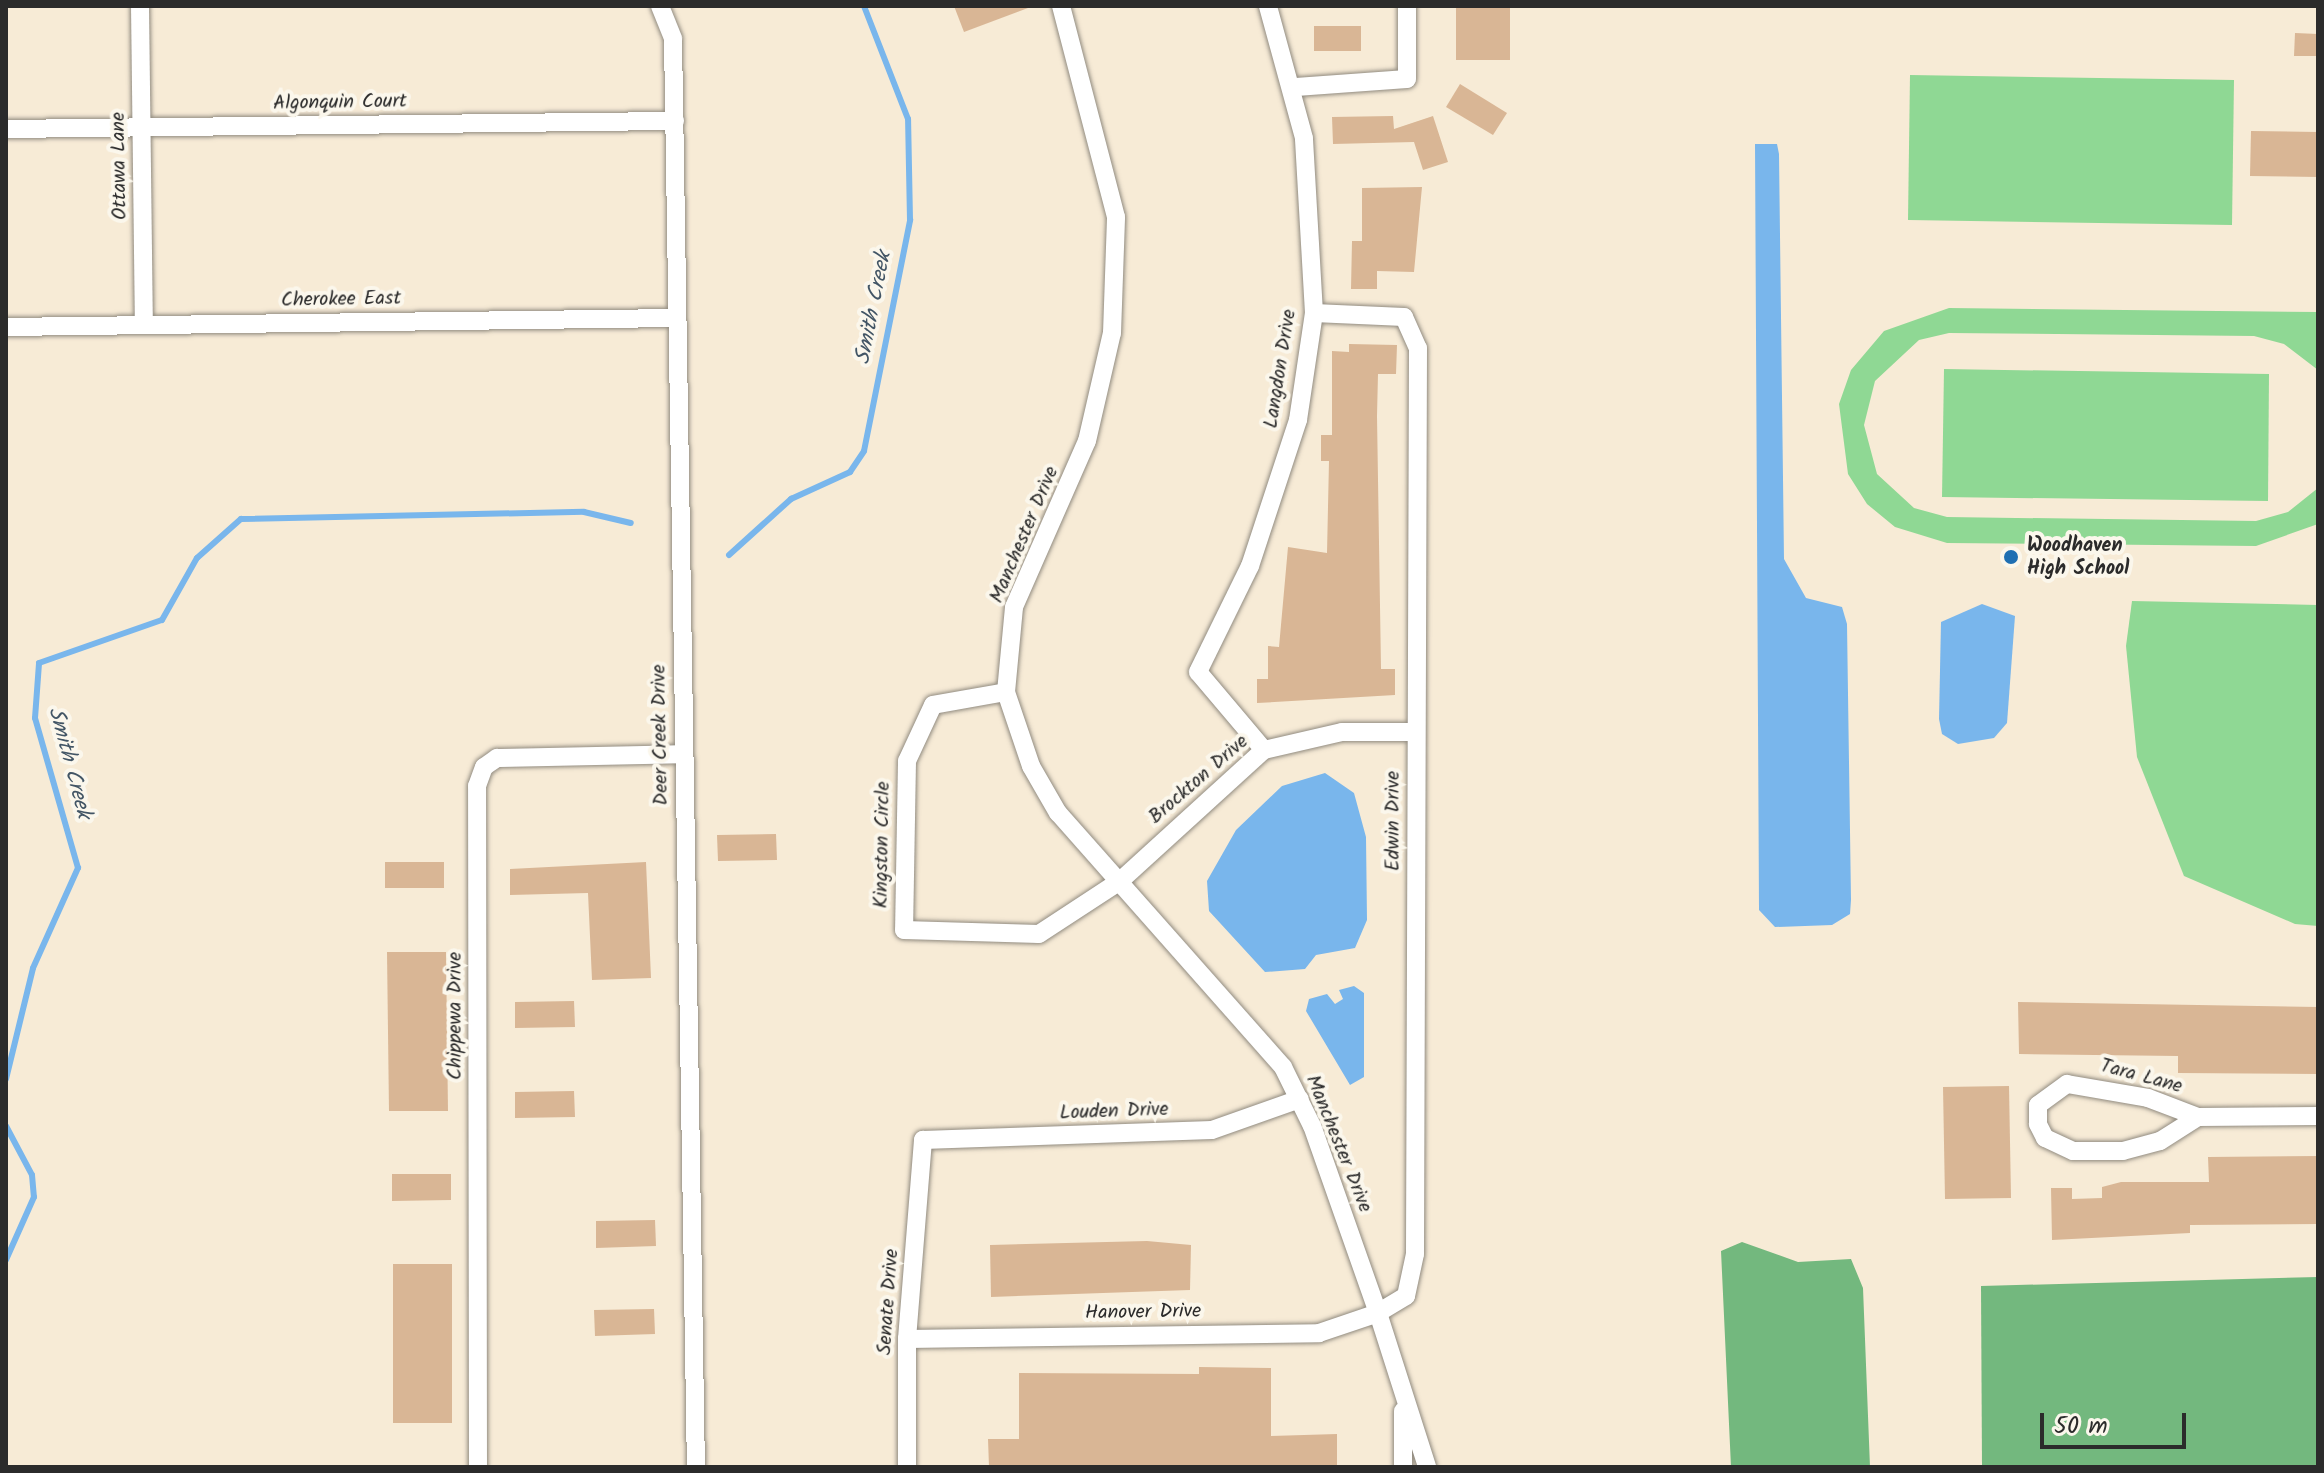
<!DOCTYPE html>
<style>
body{margin:0}
#map{position:relative;width:2324px;height:1473px;overflow:hidden;background:#f7ebd6;font-family:Kalam,sans-serif}
div>[style]{position:absolute}
[style*='--x']{left:calc(var(--x)*1px);top:calc(var(--y)*1px);width:calc(var(--w)*1px);rotate:calc(var(--a)*1deg)}
.green>*{inset:0;background:#8fd894}
.forest>*{inset:0;background:#73b87e}
.water>*{inset:0;background:#79b6ec}
.stream>*{height:6px;margin:-3px;padding:0 3px;transform-origin:3px;border-radius:3px;background:#79b6ec}
.building>*{inset:0;background:#d9b695}
.roads{filter:drop-shadow(0 0 2px #918b80) drop-shadow(0 0 2px #918b80)}
.minor>*{height:18px;margin:-9px;padding:0 9px;transform-origin:9px;border-radius:9px;background:#fff}
.dots>*{width:22px;height:22px;translate:-50% -50%;box-sizing:border-box;border:4px solid #fbf7ec;border-radius:50%}
span{translate:-50% -50%;white-space:nowrap;text-align:center;line-height:1.15;-webkit-text-stroke:8px #fbf7ec;paint-order:stroke}
.street-label{font-size:20px;color:#2b2b2b}
.poi-label{font-size:20px;color:#2b2b2b;font-weight:700}
.left{translate:0 -50%;text-align:left}
.water-label{font-size:22px;color:#425565;font-style:italic}
.frame{position:absolute;inset:0;border:8px solid #2b2b2b;pointer-events:none}
.scale{position:absolute;left:2040px;top:1413px;width:146px;height:36px;box-sizing:border-box;border:4px solid #2b2b2b;border-top:0;padding-left:10px;font-size:24px;line-height:28px;white-space:nowrap;color:#2b2b2b;-webkit-text-stroke:6px #fbf7ec;paint-order:stroke}
</style>
<div id="map">
<div class="green">
<div style="clip-path:polygon(1910px 75px,2234px 80px,2232px 225px,1908px 220px)"></div>
<div style="clip-path:polygon(1949px 308px,2318px 312px,2318px 370px,2284px 344px,2254px 336px,1949px 333px,1919px 340px,1875px 381px,1864px 425px,1877px 474px,1914px 508px,1947px 517px,2256px 521px,2288px 512px,2318px 488px,2318px 524px,2256px 546px,1947px 543px,1895px 527px,1867px 504px,1848px 474px,1839px 404px,1851px 370px,1884px 331px)"></div>
<div style="clip-path:polygon(1944px 369px,2269px 374px,2268px 501px,1942px 497px)"></div>
<div style="clip-path:polygon(2132px 601px,2318px 605px,2318px 926px,2295px 924px,2184px 876px,2137px 757px,2126px 646px)"></div>
</div>
<div class="forest">
<div style="clip-path:polygon(1742px 1242px,1798px 1262px,1851px 1259px,1863px 1288px,1870px 1467px,1731px 1467px,1721px 1251px)"></div>
<div style="clip-path:polygon(2318px 1277px,2318px 1467px,1982px 1467px,1981px 1286px)"></div>
</div>
<div class="water">
<div style="clip-path:polygon(1755px 144px,1777px 144px,1779px 154px,1784px 559px,1806px 598px,1842px 607px,1847px 624px,1851px 900px,1850px 914px,1832px 925px,1775px 927px,1759px 910px)"></div>
<div style="clip-path:polygon(1982px 604px,2015px 616px,2007px 723px,1994px 738px,1958px 744px,1942px 734px,1939px 719px,1941px 622px)"></div>
<div style="clip-path:polygon(1325px 773px,1354px 793px,1366px 837px,1367px 920px,1355px 948px,1316px 955px,1305px 969px,1265px 972px,1209px 911px,1207px 881px,1236px 830px,1282px 786px)"></div>
<div style="clip-path:polygon(1354px 986px,1364px 993px,1364px 1077px,1350px 1085px,1306px 1011px,1309px 999px,1327px 994px,1335px 1004px,1343px 999px,1339px 990px)"></div>
</div>
<div class="stream">
<div style="--x:729;--y:555;--w:84;--a:-42.1"></div>
<div style="--x:791;--y:499;--w:65;--a:-24.6"></div>
<div style="--x:850;--y:472;--w:25;--a:-56"></div>
<div style="--x:864;--y:451;--w:236;--a:-78.7"></div>
<div style="--x:910;--y:220;--w:101;--a:-91.1"></div>
<div style="--x:908;--y:119;--w:121;--a:-111.3"></div>
<div style="--x:6;--y:1079;--w:114;--a:-76.3"></div>
<div style="--x:33;--y:968;--w:110;--a:-65.8"></div>
<div style="--x:78;--y:868;--w:156;--a:-106"></div>
<div style="--x:35;--y:718;--w:55;--a:-85.8"></div>
<div style="--x:39;--y:663;--w:130;--a:-19.3"></div>
<div style="--x:162;--y:620;--w:71;--a:-60.6"></div>
<div style="--x:197;--y:558;--w:59;--a:-41.6"></div>
<div style="--x:241;--y:519;--w:343;--a:-1.2"></div>
<div style="--x:584;--y:512;--w:48;--a:13.2"></div>
<div style="--x:6;--y:1126;--w:55;--a:62"></div>
<div style="--x:32;--y:1175;--w:22;--a:85"></div>
<div style="--x:34;--y:1197;--w:69;--a:114"></div>
</div>
<div class="building">
<div style="clip-path:polygon(954px 6px,1028px 6px,1028px 8px,964px 32px)"></div>
<div style="clip-path:polygon(1456px 6px,1510px 6px,1510px 60px,1456px 60px)"></div>
<div style="clip-path:polygon(1314px 26px,1361px 26px,1361px 51px,1314px 51px)"></div>
<div style="clip-path:polygon(2295px 33px,2318px 34px,2318px 56px,2294px 56px)"></div>
<div style="clip-path:polygon(1460px 84px,1507px 113px,1493px 135px,1446px 107px)"></div>
<div style="clip-path:polygon(1393px 116px,1394px 129px,1433px 116px,1448px 162px,1423px 170px,1414px 142px,1333px 144px,1332px 117px)"></div>
<div style="clip-path:polygon(2251px 131px,2318px 132px,2318px 177px,2250px 176px)"></div>
<div style="clip-path:polygon(1422px 187px,1414px 272px,1377px 271px,1377px 289px,1351px 289px,1352px 241px,1362px 241px,1362px 188px)"></div>
<div style="clip-path:polygon(1349px 344px,1397px 345px,1396px 374px,1378px 374px,1377px 416px,1381px 669px,1395px 669px,1395px 695px,1257px 703px,1257px 679px,1268px 679px,1268px 646px,1279px 647px,1288px 547px,1327px 553px,1329px 461px,1321px 461px,1321px 435px,1332px 435px,1332px 351px,1349px 352px)"></div>
<div style="clip-path:polygon(776px 834px,777px 860px,718px 861px,717px 835px)"></div>
<div style="clip-path:polygon(385px 862px,444px 862px,444px 888px,385px 888px)"></div>
<div style="clip-path:polygon(646px 862px,651px 978px,592px 980px,588px 893px,510px 895px,510px 869px)"></div>
<div style="clip-path:polygon(387px 952px,446px 952px,448px 1111px,389px 1111px)"></div>
<div style="clip-path:polygon(574px 1001px,575px 1027px,515px 1028px,515px 1002px)"></div>
<div style="clip-path:polygon(2018px 1002px,2318px 1007px,2318px 1074px,2178px 1073px,2178px 1056px,2019px 1054px)"></div>
<div style="clip-path:polygon(2009px 1086px,2011px 1198px,1945px 1199px,1943px 1087px)"></div>
<div style="clip-path:polygon(574px 1091px,575px 1117px,515px 1118px,515px 1092px)"></div>
<div style="clip-path:polygon(2318px 1156px,2318px 1224px,2190px 1225px,2190px 1233px,2052px 1240px,2051px 1188px,2072px 1188px,2072px 1199px,2102px 1198px,2102px 1187px,2121px 1182px,2209px 1182px,2208px 1157px)"></div>
<div style="clip-path:polygon(392px 1174px,451px 1174px,451px 1200px,392px 1201px)"></div>
<div style="clip-path:polygon(655px 1220px,656px 1246px,596px 1248px,596px 1221px)"></div>
<div style="clip-path:polygon(1147px 1241px,1191px 1245px,1190px 1290px,991px 1297px,990px 1245px)"></div>
<div style="clip-path:polygon(393px 1264px,452px 1264px,452px 1423px,393px 1423px)"></div>
<div style="clip-path:polygon(654px 1309px,655px 1334px,595px 1336px,594px 1310px)"></div>
<div style="clip-path:polygon(1199px 1367px,1271px 1368px,1271px 1436px,1337px 1434px,1337px 1467px,989px 1467px,988px 1439px,1019px 1439px,1019px 1373px,1199px 1374px)"></div>
</div>
<div class="roads">
<div class="minor">
<div style="--x:140;--y:6;--w:319;--a:89.3"></div>
<div style="--x:660;--y:6;--w:35;--a:68"></div>
<div style="--x:673;--y:39;--w:1428;--a:89.08"></div>
<div style="--x:1296;--y:87;--w:111;--a:-4.1"></div>
<div style="--x:1407;--y:79;--w:73;--a:-90"></div>
<div style="--x:6;--y:129;--w:669;--a:-0.69"></div>
<div style="--x:1314;--y:313;--w:90;--a:2.5"></div>
<div style="--x:1404;--y:317;--w:34;--a:66"></div>
<div style="--x:1418;--y:348;--w:906;--a:90.19"></div>
<div style="--x:1415;--y:1254;--w:43;--a:102.1"></div>
<div style="--x:1406;--y:1296;--w:33;--a:149"></div>
<div style="--x:1378;--y:1313;--w:162;--a:72.3"></div>
<div style="--x:6;--y:327;--w:671;--a:-0.77"></div>
<div style="--x:1006;--y:692;--w:74;--a:169.9"></div>
<div style="--x:933;--y:705;--w:62;--a:114.9"></div>
<div style="--x:907;--y:761;--w:169;--a:91"></div>
<div style="--x:904;--y:930;--w:135;--a:1.7"></div>
<div style="--x:1039;--y:934;--w:97;--a:-33.2"></div>
<div style="--x:1120;--y:881;--w:195;--a:-42.3"></div>
<div style="--x:1264;--y:750;--w:80;--a:-13"></div>
<div style="--x:1342;--y:732;--w:74;--a:0"></div>
<div style="--x:1264;--y:750;--w:102;--a:-130.2"></div>
<div style="--x:1198;--y:672;--w:118;--a:-63.9"></div>
<div style="--x:1250;--y:566;--w:154;--a:-71.8"></div>
<div style="--x:1298;--y:420;--w:108;--a:-81.5"></div>
<div style="--x:1314;--y:313;--w:175;--a:-93.3"></div>
<div style="--x:1304;--y:138;--w:137;--a:-105.3"></div>
<div style="--x:2198;--y:1117;--w:45;--a:147.7"></div>
<div style="--x:2160;--y:1141;--w:38;--a:165"></div>
<div style="--x:2123;--y:1151;--w:50;--a:180"></div>
<div style="--x:2073;--y:1151;--w:31;--a:-155"></div>
<div style="--x:2045;--y:1138;--w:16;--a:-117"></div>
<div style="--x:2038;--y:1124;--w:19;--a:-90"></div>
<div style="--x:2038;--y:1105;--w:36;--a:-36"></div>
<div style="--x:2067;--y:1084;--w:82;--a:9.8"></div>
<div style="--x:2148;--y:1098;--w:53;--a:20.8"></div>
<div style="--x:2198;--y:1117;--w:120;--a:-0.5"></div>
<div style="--x:907;--y:1339;--w:412;--a:-0.8"></div>
<div style="--x:1319;--y:1333;--w:62;--a:-18.7"></div>
<div style="--x:1378;--y:1313;--w:198;--a:-109.4"></div>
<div style="--x:1312;--y:1126;--w:66;--a:-116.2"></div>
<div style="--x:1283;--y:1067;--w:339;--a:-131.5"></div>
<div style="--x:1058;--y:813;--w:54;--a:-119.9"></div>
<div style="--x:1031;--y:766;--w:78;--a:-108.7"></div>
<div style="--x:1006;--y:692;--w:85;--a:-84.6"></div>
<div style="--x:1014;--y:607;--w:181;--a:-66.3"></div>
<div style="--x:1087;--y:441;--w:111;--a:-77"></div>
<div style="--x:1112;--y:333;--w:116;--a:-88"></div>
<div style="--x:1116;--y:217;--w:218;--a:-104.6"></div>
<div style="--x:478;--y:1467;--w:681;--a:-90.08"></div>
<div style="--x:477;--y:786;--w:20;--a:-70"></div>
<div style="--x:484;--y:767;--w:16;--a:-35"></div>
<div style="--x:497;--y:758;--w:186;--a:-1.2"></div>
<div style="--x:907;--y:1467;--w:128;--a:-90"></div>
<div style="--x:907;--y:1339;--w:200;--a:-85.4"></div>
<div style="--x:923;--y:1140;--w:289;--a:-2"></div>
<div style="--x:1212;--y:1130;--w:93;--a:-19.4"></div>
<div style="--x:1403;--y:1467;--w:56;--a:-90"></div>
</div>
</div>
<div class="dots">
<div style="left:2011px;top:557px;background:#1f6fb2"></div>
</div>
<div class="street-label">
<span style="left:340px;top:103px;rotate:-1deg">Algonquin Court</span>
<span style="left:120px;top:166px;rotate:-91deg">Ottawa Lane</span>
<span style="left:341px;top:300px;rotate:-1deg">Cherokee East</span>
<span style="left:1281px;top:369px;rotate:-81deg">Langdon Drive</span>
<span style="left:1025px;top:535px;rotate:-67deg">Manchester Drive</span>
<span style="left:661px;top:735px;rotate:-91deg">Deer Creek Drive</span>
<span style="left:1199px;top:780px;rotate:-41deg">Brockton Drive</span>
<span style="left:1394px;top:821px;rotate:-90deg">Edwin Drive</span>
<span style="left:883px;top:845px;rotate:-89deg">Kingston Circle</span>
<span style="left:456px;top:1016px;rotate:-90deg">Chippewa Drive</span>
<span style="left:2141px;top:1077px;rotate:15deg">Tara Lane</span>
<span style="left:1114px;top:1112px;rotate:-2deg">Louden Drive</span>
<span style="left:1338px;top:1144px;rotate:68deg">Manchester Drive</span>
<span style="left:889px;top:1302px;rotate:-86deg">Senate Drive</span>
<span style="left:1143px;top:1313px;rotate:-1deg">Hanover Drive</span>
</div>
<div class="poi-label">
<span class="left" style="left:2027px;top:558px">Woodhaven<br>High School</span>
</div>
<div class="water-label">
<span style="left:874px;top:308px;rotate:-79deg">Smith Creek</span>
<span style="left:69px;top:763px;rotate:75deg">Smith Creek</span>
</div>
<div class="frame"></div>
<div class="scale">50 m</div>
</div>
